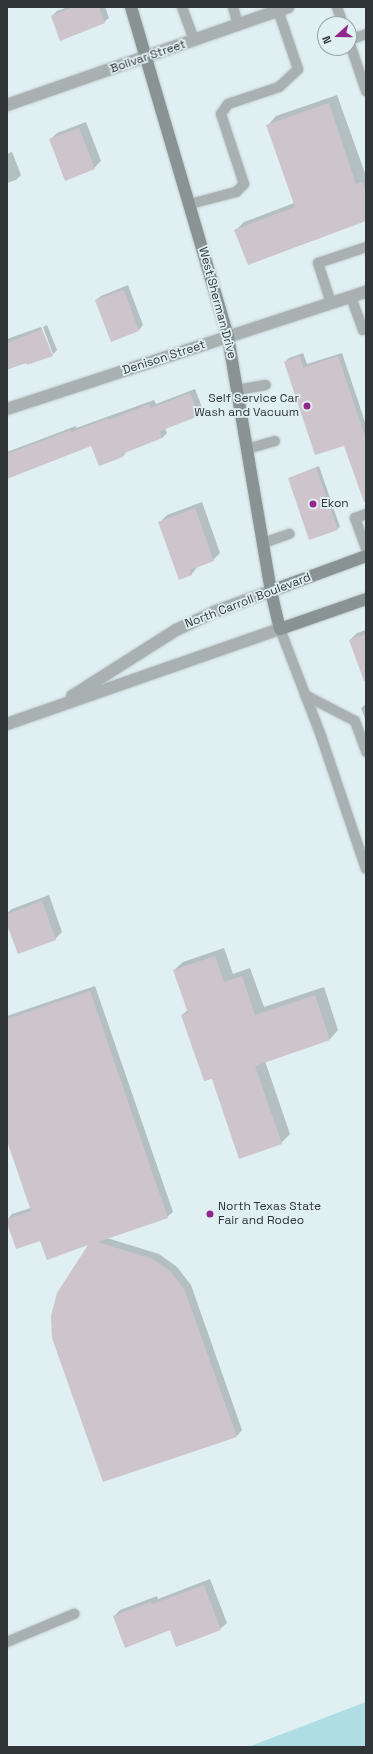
<!DOCTYPE html>
<style>
body{margin:0}
#map{position:relative;width:373px;height:1754px;overflow:hidden;background:#e0eff1;font-family:"Space Grotesk",sans-serif}
div>[style]{position:absolute}
[style*='--x']{left:calc(var(--x)*1px);top:calc(var(--y)*1px);width:calc(var(--w)*1px);rotate:calc(var(--a)*1deg)}
.green>*{inset:0;background:#afdde4}
.shadow>*{inset:0;background:#0003}
.building>*{inset:0;background:#cec4cc}
.roads{filter:drop-shadow(0 0 1px #bdcacc) drop-shadow(0 0 1px #bdcacc)}
.lane>*{height:10px;margin:-5px;padding:0 5px;transform-origin:5px;border-radius:5px;background:#a9b0b1}
.street>*{height:12px;margin:-6px;padding:0 6px;transform-origin:6px;border-radius:6px;background:#a9b0b1}
.secondary>*{height:12px;margin:-6px;padding:0 6px;transform-origin:6px;border-radius:6px;background:#899394}
.dots>*{width:11px;height:11px;translate:-50% -50%;box-sizing:border-box;border:2px solid #e0eff1;border-radius:50%}
span{translate:-50% -50%;white-space:nowrap;text-align:center;line-height:1.15;-webkit-text-stroke:3.5px #e0eff1;paint-order:stroke}
.street-label{font-size:12px;color:#303637}
.poi-label{font-size:12px;color:#303637}
.right{translate:-100% -50%;text-align:right}
.left{translate:0 -50%;text-align:left}
.frame{position:absolute;inset:0;border:8px solid #303637;pointer-events:none}
.north{position:absolute;left:317px;top:16px;width:40px;height:40px;box-sizing:border-box;background:#e0eff1;border:1px solid #9aa5a7;border-radius:50%;rotate:249deg;font-size:11px;font-weight:700;line-height:16px;text-align:center;color:#303637}
.north::after{content:'';display:block;margin:auto;width:14px;height:18px;background:#91278a;clip-path:polygon(50% 0,100% 100%,50% 72%,0 100%)}
</style>
<div id="map">
<div class="green">
<div style="clip-path:polygon(366px 1702px,366px 1747px,248px 1747px)"></div>
</div>
<div class="shadow">
<div style="clip-path:polygon(68px 7px,105px 7px,109px 18px,104px 22px,52px 16px,57px 11px)"></div>
<div style="clip-path:polygon(337px 95px,366px 176px,366px 220px,236px 230px,244px 222px,294px 203px,268px 125px,276px 116px)"></div>
<div style="clip-path:polygon(86px 122px,101px 161px,94px 168px,50px 140px,57px 133px)"></div>
<div style="clip-path:polygon(12px 152px,21px 175px,16px 180px,7px 183px,7px 154px)"></div>
<div style="clip-path:polygon(128px 285px,143px 325px,139px 330px,96px 300px,101px 296px)"></div>
<div style="clip-path:polygon(47px 325px,57px 350px,52px 355px,7px 369px,7px 339px,41px 327px,51px 354px,53px 354px,43px 327px)"></div>
<div style="clip-path:polygon(303px 353px,307px 364px,342px 353px,366px 425px,366px 491px,345px 445px,285px 362px,289px 358px)"></div>
<div style="clip-path:polygon(195px 389px,203px 410px,198px 415px,165px 428px,167px 433px,162px 438px,127px 451px,123px 456px,92px 445px,7px 478px,7px 452px,76px 426px,76px 428px,154px 400px,156px 404px)"></div>
<div style="clip-path:polygon(319px 466px,340px 527px,337px 529px,289px 478px)"></div>
<div style="clip-path:polygon(202px 502px,220px 553px,213px 560px,198px 566px,191px 575px,160px 522px,167px 515px)"></div>
<div style="clip-path:polygon(366px 630px,366px 684px,350px 640px,357px 633px)"></div>
<div style="clip-path:polygon(366px 704px,366px 721px,361px 708px)"></div>
<div style="clip-path:polygon(49px 895px,62px 932px,55px 939px,7px 922px,7px 913px,12px 909px)"></div>
<div style="clip-path:polygon(224px 948px,233px 974px,250px 968px,264px 1007px,324px 987px,338px 1030px,330px 1039px,265px 1061px,290px 1134px,281px 1143px,212px 1077px,182px 1015px,188px 1010px,174px 970px,183px 962px)"></div>
<div style="clip-path:polygon(95px 986px,173px 1212px,167px 1217px,107px 1238px,159px 1254px,177px 1267px,191px 1285px,242px 1430px,237px 1436px,91px 1244px,41px 1239px,7px 1220px,12px 1214px,31px 1208px,7px 1138px,7px 1016px)"></div>
<div style="clip-path:polygon(210px 1579px,227px 1623px,220px 1629px,171px 1629px,114px 1616px,120px 1610px,157px 1596px,158px 1599px)"></div>
</div>
<div class="building">
<div style="clip-path:polygon(73px 7px,99px 7px,105px 23px,60px 41px,51px 16px)"></div>
<div style="clip-path:polygon(329px 103px,356px 184px,362px 182px,366px 192px,366px 221px,248px 265px,234px 230px,295px 207px,266px 125px)"></div>
<div style="clip-path:polygon(79px 128px,95px 169px,65px 181px,49px 139px)"></div>
<div style="clip-path:polygon(124px 290px,139px 331px,111px 342px,95px 300px)"></div>
<div style="clip-path:polygon(42px 329px,53px 356px,27px 365px,26px 362px,7px 370px,7px 343px)"></div>
<div style="clip-path:polygon(300px 356px,303px 368px,338px 356px,366px 439px,366px 502px,364px 502px,344px 446px,315px 455px,284px 362px)"></div>
<div style="clip-path:polygon(190px 393px,199px 416px,160px 431px,162px 438px,122px 454px,123px 457px,99px 466px,91px 446px,7px 479px,7px 454px,71px 430px,71px 432px,108px 418px,109px 420px,149px 404px,151px 408px)"></div>
<div style="clip-path:polygon(316px 468px,338px 530px,309px 540px,288px 478px)"></div>
<div style="clip-path:polygon(195px 508px,214px 561px,190px 570px,192px 575px,179px 580px,158px 522px)"></div>
<div style="clip-path:polygon(366px 634px,366px 681px,364px 681px,349px 640px)"></div>
<div style="clip-path:polygon(42px 901px,56px 940px,18px 954px,7px 925px,7px 914px)"></div>
<div style="clip-path:polygon(215px 956px,224px 982px,242px 976px,255px 1015px,315px 995px,330px 1040px,255px 1066px,282px 1144px,239px 1159px,212px 1079px,204px 1081px,181px 1015px,188px 1013px,173px 970px)"></div>
<div style="clip-path:polygon(90px 991px,168px 1218px,98px 1242px,153px 1259px,172px 1273px,185px 1291px,237px 1437px,103px 1482px,52px 1338px,51px 1316px,57px 1293px,88px 1245px,47px 1260px,40px 1241px,16px 1249px,7px 1223px,7px 1219px,31px 1211px,7px 1141px,7px 1019px)"></div>
<div style="clip-path:polygon(204px 1585px,221px 1630px,176px 1647px,170px 1630px,125px 1648px,113px 1616px,151px 1602px,152px 1604px)"></div>
</div>
<div class="roads">
<div class="lane">
<div style="--x:182;--y:7;--w:35;--a:70"></div>
<div style="--x:233;--y:7;--w:19;--a:74"></div>
<div style="--x:337;--y:7;--w:18;--a:71"></div>
<div style="--x:349;--y:40;--w:18;--a:-19"></div>
<div style="--x:349;--y:41;--w:53;--a:71.2"></div>
<div style="--x:190;--y:204;--w:48;--a:-14.6"></div>
<div style="--x:236;--y:192;--w:11;--a:-45"></div>
<div style="--x:244;--y:184;--w:74;--a:-108.2"></div>
<div style="--x:221;--y:114;--w:12;--a:-55"></div>
<div style="--x:228;--y:104;--w:54;--a:-18.4"></div>
<div style="--x:279;--y:87;--w:26;--a:-43"></div>
<div style="--x:298;--y:69;--w:62;--a:-108.7"></div>
<div style="--x:351;--y:297;--w:35;--a:70"></div>
<div style="--x:363;--y:330;--w:3;--a:-18"></div>
<div style="--x:331;--y:303;--w:42;--a:-108"></div>
<div style="--x:318;--y:263;--w:51;--a:-18.4"></div>
<div style="--x:237;--y:390;--w:29;--a:-10"></div>
<div style="--x:247;--y:449;--w:29;--a:-16"></div>
<div style="--x:366;--y:514;--w:12;--a:160"></div>
<div style="--x:355;--y:518;--w:33;--a:70"></div>
<div style="--x:263;--y:543;--w:28;--a:-19"></div>
<div style="--x:280;--y:629;--w:115;--a:69"></div>
<div style="--x:321;--y:736;--w:140;--a:71.3"></div>
<div style="--x:305;--y:695;--w:56;--a:27.5"></div>
<div style="--x:355;--y:721;--w:33;--a:70"></div>
<div style="--x:7;--y:1642;--w:73;--a:-22.7"></div>
</div>
<div class="street">
<div style="--x:7;--y:105;--w:298;--a:-19.2"></div>
<div style="--x:7;--y:409;--w:378;--a:-18.1"></div>
<div style="--x:72;--y:696;--w:123;--a:-32.4"></div>
<div style="--x:176;--y:630;--w:42;--a:-25.3"></div>
<div style="--x:214;--y:612;--w:61;--a:-20.2"></div>
<div style="--x:7;--y:724;--w:289;--a:-19.2"></div>
</div>
<div class="secondary">
<div style="--x:131;--y:7;--w:344;--a:73.6"></div>
<div style="--x:228;--y:337;--w:258;--a:80.4"></div>
<div style="--x:271;--y:591;--w:39;--a:77"></div>
<div style="--x:280;--y:629;--w:91;--a:-19.2"></div>
<div style="--x:271;--y:591;--w:101;--a:-20.2"></div>
</div>
</div>
<div class="dots">
<div style="left:307px;top:406px;background:#91278a"></div>
<div style="left:313px;top:504px;background:#91278a"></div>
<div style="left:210px;top:1214px;background:#91278a"></div>
</div>
<div class="street-label">
<span style="left:148px;top:57px;rotate:-19deg">Bolivar Street</span>
<span style="left:217px;top:303px;rotate:75deg">West Sherman Drive</span>
<span style="left:164px;top:358px;rotate:-18deg">Denison Street</span>
<span style="left:248px;top:601px;rotate:-21deg">North Carroll Boulevard</span>
</div>
<div class="poi-label">
<span class="right" style="left:299px;top:406px">Self Service Car<br>Wash and Vacuum</span>
<span class="left" style="left:321px;top:504px">Ekon</span>
<span class="left" style="left:218px;top:1214px">North Texas State<br>Fair and Rodeo</span>
</div>
<div class="frame"></div>
<div class="north">N</div>
</div>
